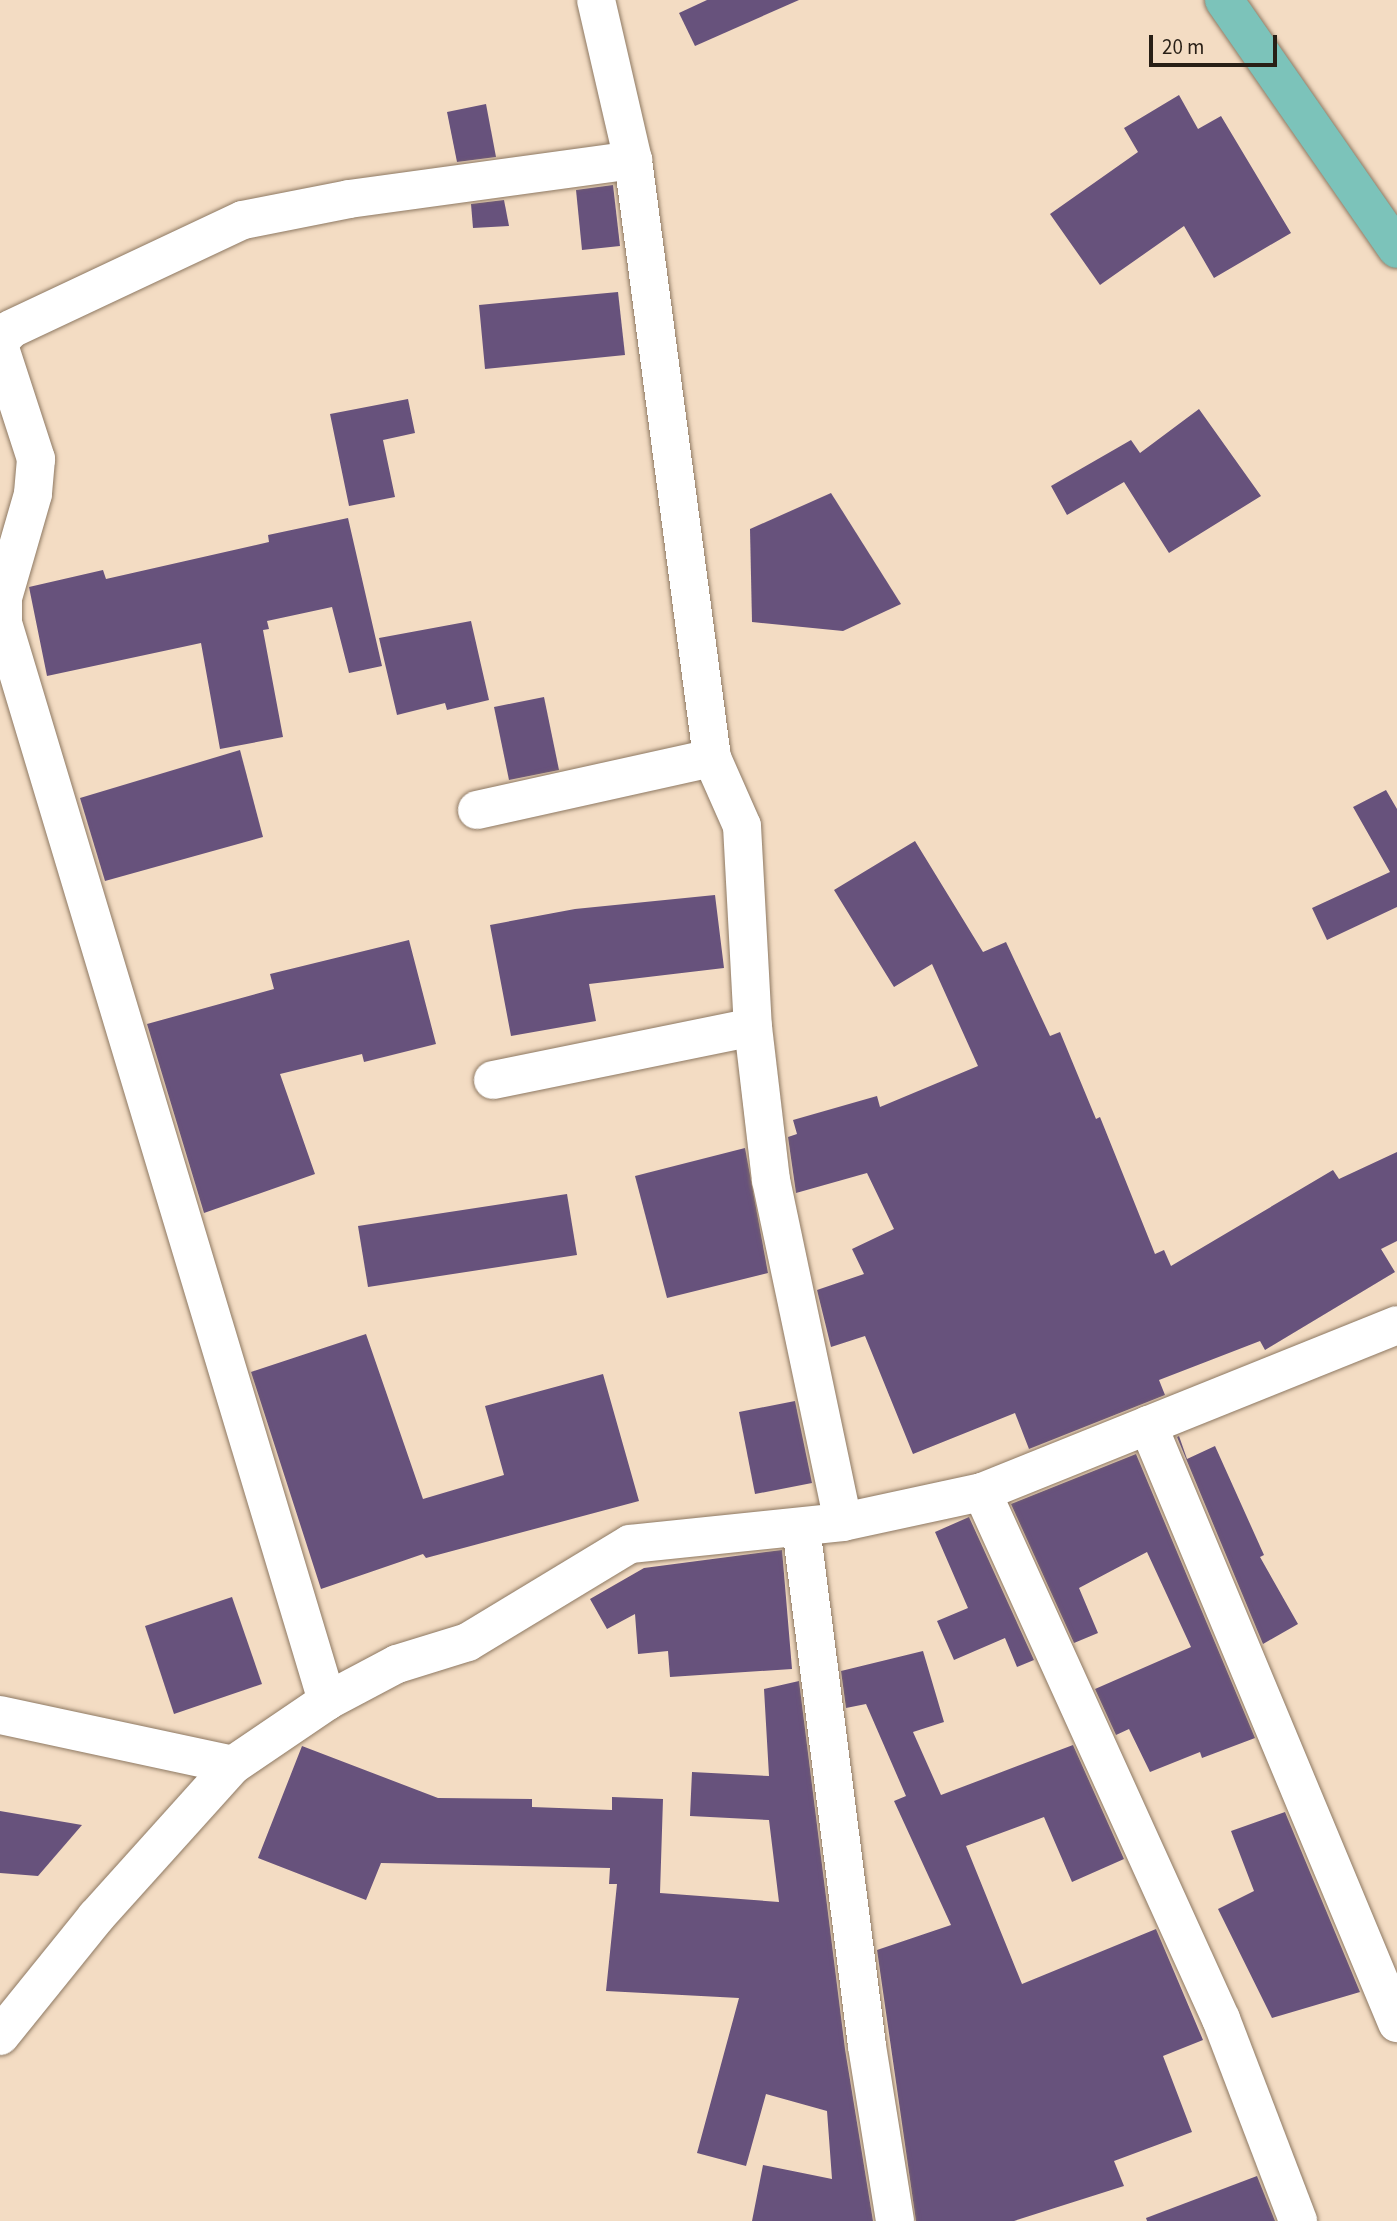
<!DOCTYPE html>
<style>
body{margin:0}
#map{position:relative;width:1397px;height:2221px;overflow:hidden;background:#f3dcc3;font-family:"Source Sans 3",sans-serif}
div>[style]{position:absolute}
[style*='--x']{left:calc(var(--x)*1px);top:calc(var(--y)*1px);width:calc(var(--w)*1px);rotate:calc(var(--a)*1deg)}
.building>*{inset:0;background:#67527c}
.roads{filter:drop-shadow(0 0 2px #8e7963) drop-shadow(0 0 2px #8e7963)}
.minor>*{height:38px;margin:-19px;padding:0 19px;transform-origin:19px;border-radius:19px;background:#fff}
.major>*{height:38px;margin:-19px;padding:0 19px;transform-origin:19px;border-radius:19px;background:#7cc3ba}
span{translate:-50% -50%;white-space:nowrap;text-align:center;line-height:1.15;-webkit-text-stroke:7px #f3dcc3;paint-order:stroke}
.scale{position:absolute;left:1149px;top:35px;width:128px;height:32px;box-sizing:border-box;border:4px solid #281f16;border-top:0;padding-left:9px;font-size:21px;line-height:24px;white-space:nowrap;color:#281f16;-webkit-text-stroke:5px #f3dcc3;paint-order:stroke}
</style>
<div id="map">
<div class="building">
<div style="clip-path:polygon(707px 0,799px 0,695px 46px,679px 13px)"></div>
<div style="clip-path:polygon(1179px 95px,1198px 129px,1221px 116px,1291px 233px,1214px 278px,1184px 226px,1100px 285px,1050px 214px,1138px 152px,1124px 128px)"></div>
<div style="clip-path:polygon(486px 104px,496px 157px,457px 162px,447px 112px)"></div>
<div style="clip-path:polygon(613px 185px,620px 246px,582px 250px,576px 190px)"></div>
<div style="clip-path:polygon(504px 200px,509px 226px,473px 228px,471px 204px)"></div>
<div style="clip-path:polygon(618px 292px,625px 355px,485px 369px,479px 305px)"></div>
<div style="clip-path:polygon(408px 399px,415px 433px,383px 440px,395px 497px,349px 506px,330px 414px)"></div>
<div style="clip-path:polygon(1199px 409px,1261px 496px,1169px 553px,1124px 482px,1067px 515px,1051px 486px,1131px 440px,1140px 453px)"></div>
<div style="clip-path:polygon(831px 493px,901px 604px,843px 631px,752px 622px,750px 529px)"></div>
<div style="clip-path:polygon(348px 518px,382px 666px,349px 673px,332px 607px,267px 621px,269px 629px,263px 630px,283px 737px,220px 749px,201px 643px,47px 676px,29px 587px,103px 570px,106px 579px,269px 542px,268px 535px)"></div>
<div style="clip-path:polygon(471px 621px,489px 700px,447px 710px,445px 703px,397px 715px,379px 638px)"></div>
<div style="clip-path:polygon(544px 697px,559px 770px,509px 780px,494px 707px)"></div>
<div style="clip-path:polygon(240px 750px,263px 837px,105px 881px,80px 798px)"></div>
<div style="clip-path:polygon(1386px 790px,1397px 809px,1397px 907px,1327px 940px,1312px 908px,1390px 872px,1353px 807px)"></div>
<div style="clip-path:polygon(915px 841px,983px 952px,1006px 942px,1050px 1036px,1060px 1032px,1096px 1119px,1100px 1117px,1155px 1254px,1164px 1250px,1171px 1266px,1333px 1170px,1339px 1179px,1397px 1152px,1397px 1241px,1381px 1249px,1395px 1272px,1265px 1350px,1260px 1341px,1159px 1380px,1165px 1395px,1029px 1449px,1015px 1413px,913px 1454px,865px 1336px,831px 1347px,817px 1290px,864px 1274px,852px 1249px,894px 1229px,867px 1173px,796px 1193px,788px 1137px,797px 1134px,793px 1120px,877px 1096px,880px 1107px,978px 1066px,932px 964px,894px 987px,834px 890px)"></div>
<div style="clip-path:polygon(715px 895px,724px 968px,589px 984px,596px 1021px,511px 1036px,490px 925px,575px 909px)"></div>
<div style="clip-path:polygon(409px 940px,436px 1044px,364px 1062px,362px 1054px,280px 1074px,315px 1174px,204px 1213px,147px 1024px,274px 989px,270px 974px)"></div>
<div style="clip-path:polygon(745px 1148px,768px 1273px,667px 1298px,635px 1176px)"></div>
<div style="clip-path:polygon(567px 1194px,577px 1255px,368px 1287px,358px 1226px)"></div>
<div style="clip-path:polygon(366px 1334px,423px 1499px,504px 1475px,485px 1406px,603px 1374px,639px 1501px,426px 1558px,423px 1554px,321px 1589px,251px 1372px)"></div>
<div style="clip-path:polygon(795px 1401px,812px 1483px,755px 1494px,739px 1412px)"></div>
<div style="clip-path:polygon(1179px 1436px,1187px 1459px,1215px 1446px,1264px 1555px,1260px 1557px,1298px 1624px,1263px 1644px,1177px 1437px)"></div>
<div style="clip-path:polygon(1136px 1454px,1255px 1738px,1202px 1758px,1200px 1752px,1150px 1772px,1129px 1729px,1116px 1735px,1095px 1689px,1191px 1647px,1147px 1552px,1079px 1588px,1098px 1633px,1074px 1643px,1011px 1504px)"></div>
<div style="clip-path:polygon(969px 1517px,1034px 1660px,1017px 1667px,1005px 1638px,954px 1660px,937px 1621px,968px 1608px,935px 1532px)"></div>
<div style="clip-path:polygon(782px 1550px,792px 1669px,670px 1677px,668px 1651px,638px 1654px,635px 1614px,607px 1629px,590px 1599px,644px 1568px)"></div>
<div style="clip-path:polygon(232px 1597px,262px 1684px,174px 1714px,145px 1626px)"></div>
<div style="clip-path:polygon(923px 1651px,944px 1722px,913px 1732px,941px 1795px,1073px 1745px,1124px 1859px,1072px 1882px,1044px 1817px,966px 1846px,1022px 1984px,1156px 1929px,1203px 2040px,1163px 2056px,1192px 2132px,1114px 2161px,1124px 2186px,1014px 2221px,916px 2221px,877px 1950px,951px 1925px,894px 1801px,906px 1796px,866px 1704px,846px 1708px,841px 1671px)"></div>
<div style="clip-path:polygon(799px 1681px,845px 2049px,873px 2221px,752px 2221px,763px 2165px,832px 2179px,827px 2111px,766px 2094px,746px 2166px,697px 2153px,739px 1998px,606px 1991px,617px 1884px,609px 1884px,610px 1868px,381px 1863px,366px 1900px,258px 1858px,302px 1746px,438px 1798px,532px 1799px,532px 1807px,612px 1810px,612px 1797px,663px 1799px,660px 1893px,779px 1902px,769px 1820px,690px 1816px,692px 1772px,769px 1776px,764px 1689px)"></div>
<div style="clip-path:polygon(0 1811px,82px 1825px,38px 1876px,0 1873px)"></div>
<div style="clip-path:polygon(1285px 1812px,1360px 1992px,1272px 2018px,1218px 1909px,1254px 1891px,1231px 1831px)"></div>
<div style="clip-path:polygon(1257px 2176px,1275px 2221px,1147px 2221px,1146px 2218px)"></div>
</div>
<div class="roads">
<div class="minor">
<div style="--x:596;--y:0;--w:164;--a:77"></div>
<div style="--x:633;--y:160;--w:603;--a:82.47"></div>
<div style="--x:712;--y:758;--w:74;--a:66.2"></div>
<div style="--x:742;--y:826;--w:201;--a:86.9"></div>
<div style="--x:753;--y:1027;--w:154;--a:83.3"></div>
<div style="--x:771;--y:1180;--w:349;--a:78.1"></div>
<div style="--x:0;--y:341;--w:16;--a:-47"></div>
<div style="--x:11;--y:329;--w:256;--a:-25.2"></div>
<div style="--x:243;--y:220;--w:108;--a:-11.2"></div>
<div style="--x:349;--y:199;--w:287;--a:-7.8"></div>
<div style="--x:0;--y:348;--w:117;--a:72"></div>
<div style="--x:36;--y:459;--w:35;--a:95"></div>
<div style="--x:33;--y:494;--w:108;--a:106.1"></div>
<div style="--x:3;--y:598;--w:25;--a:90"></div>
<div style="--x:3;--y:623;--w:1126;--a:73.27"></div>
<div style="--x:477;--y:810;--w:241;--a:-12.5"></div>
<div style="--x:493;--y:1080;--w:265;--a:-11.5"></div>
<div style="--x:1148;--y:1425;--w:648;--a:67.39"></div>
<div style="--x:982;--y:1492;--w:579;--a:65.61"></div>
<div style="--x:1221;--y:2019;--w:216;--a:69.1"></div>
<div style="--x:801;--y:1527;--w:523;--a:82.75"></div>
<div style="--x:867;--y:2046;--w:177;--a:80.9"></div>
<div style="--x:0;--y:1715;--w:238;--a:12.1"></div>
<div style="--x:0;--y:2036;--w:153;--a:-51.1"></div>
<div style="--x:96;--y:1917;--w:205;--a:-48"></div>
<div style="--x:233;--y:1765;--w:114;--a:-34.2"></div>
<div style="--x:327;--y:1701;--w:79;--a:-27.9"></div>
<div style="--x:397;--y:1664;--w:74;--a:-17.2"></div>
<div style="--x:468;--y:1642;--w:189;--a:-31.2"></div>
<div style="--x:630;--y:1544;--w:214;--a:-5.9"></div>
<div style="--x:843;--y:1522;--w:142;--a:-12.2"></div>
<div style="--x:982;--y:1492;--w:447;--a:-21.9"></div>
</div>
<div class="major">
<div style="--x:1224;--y:0;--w:303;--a:55.2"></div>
</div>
</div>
<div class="scale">20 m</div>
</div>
